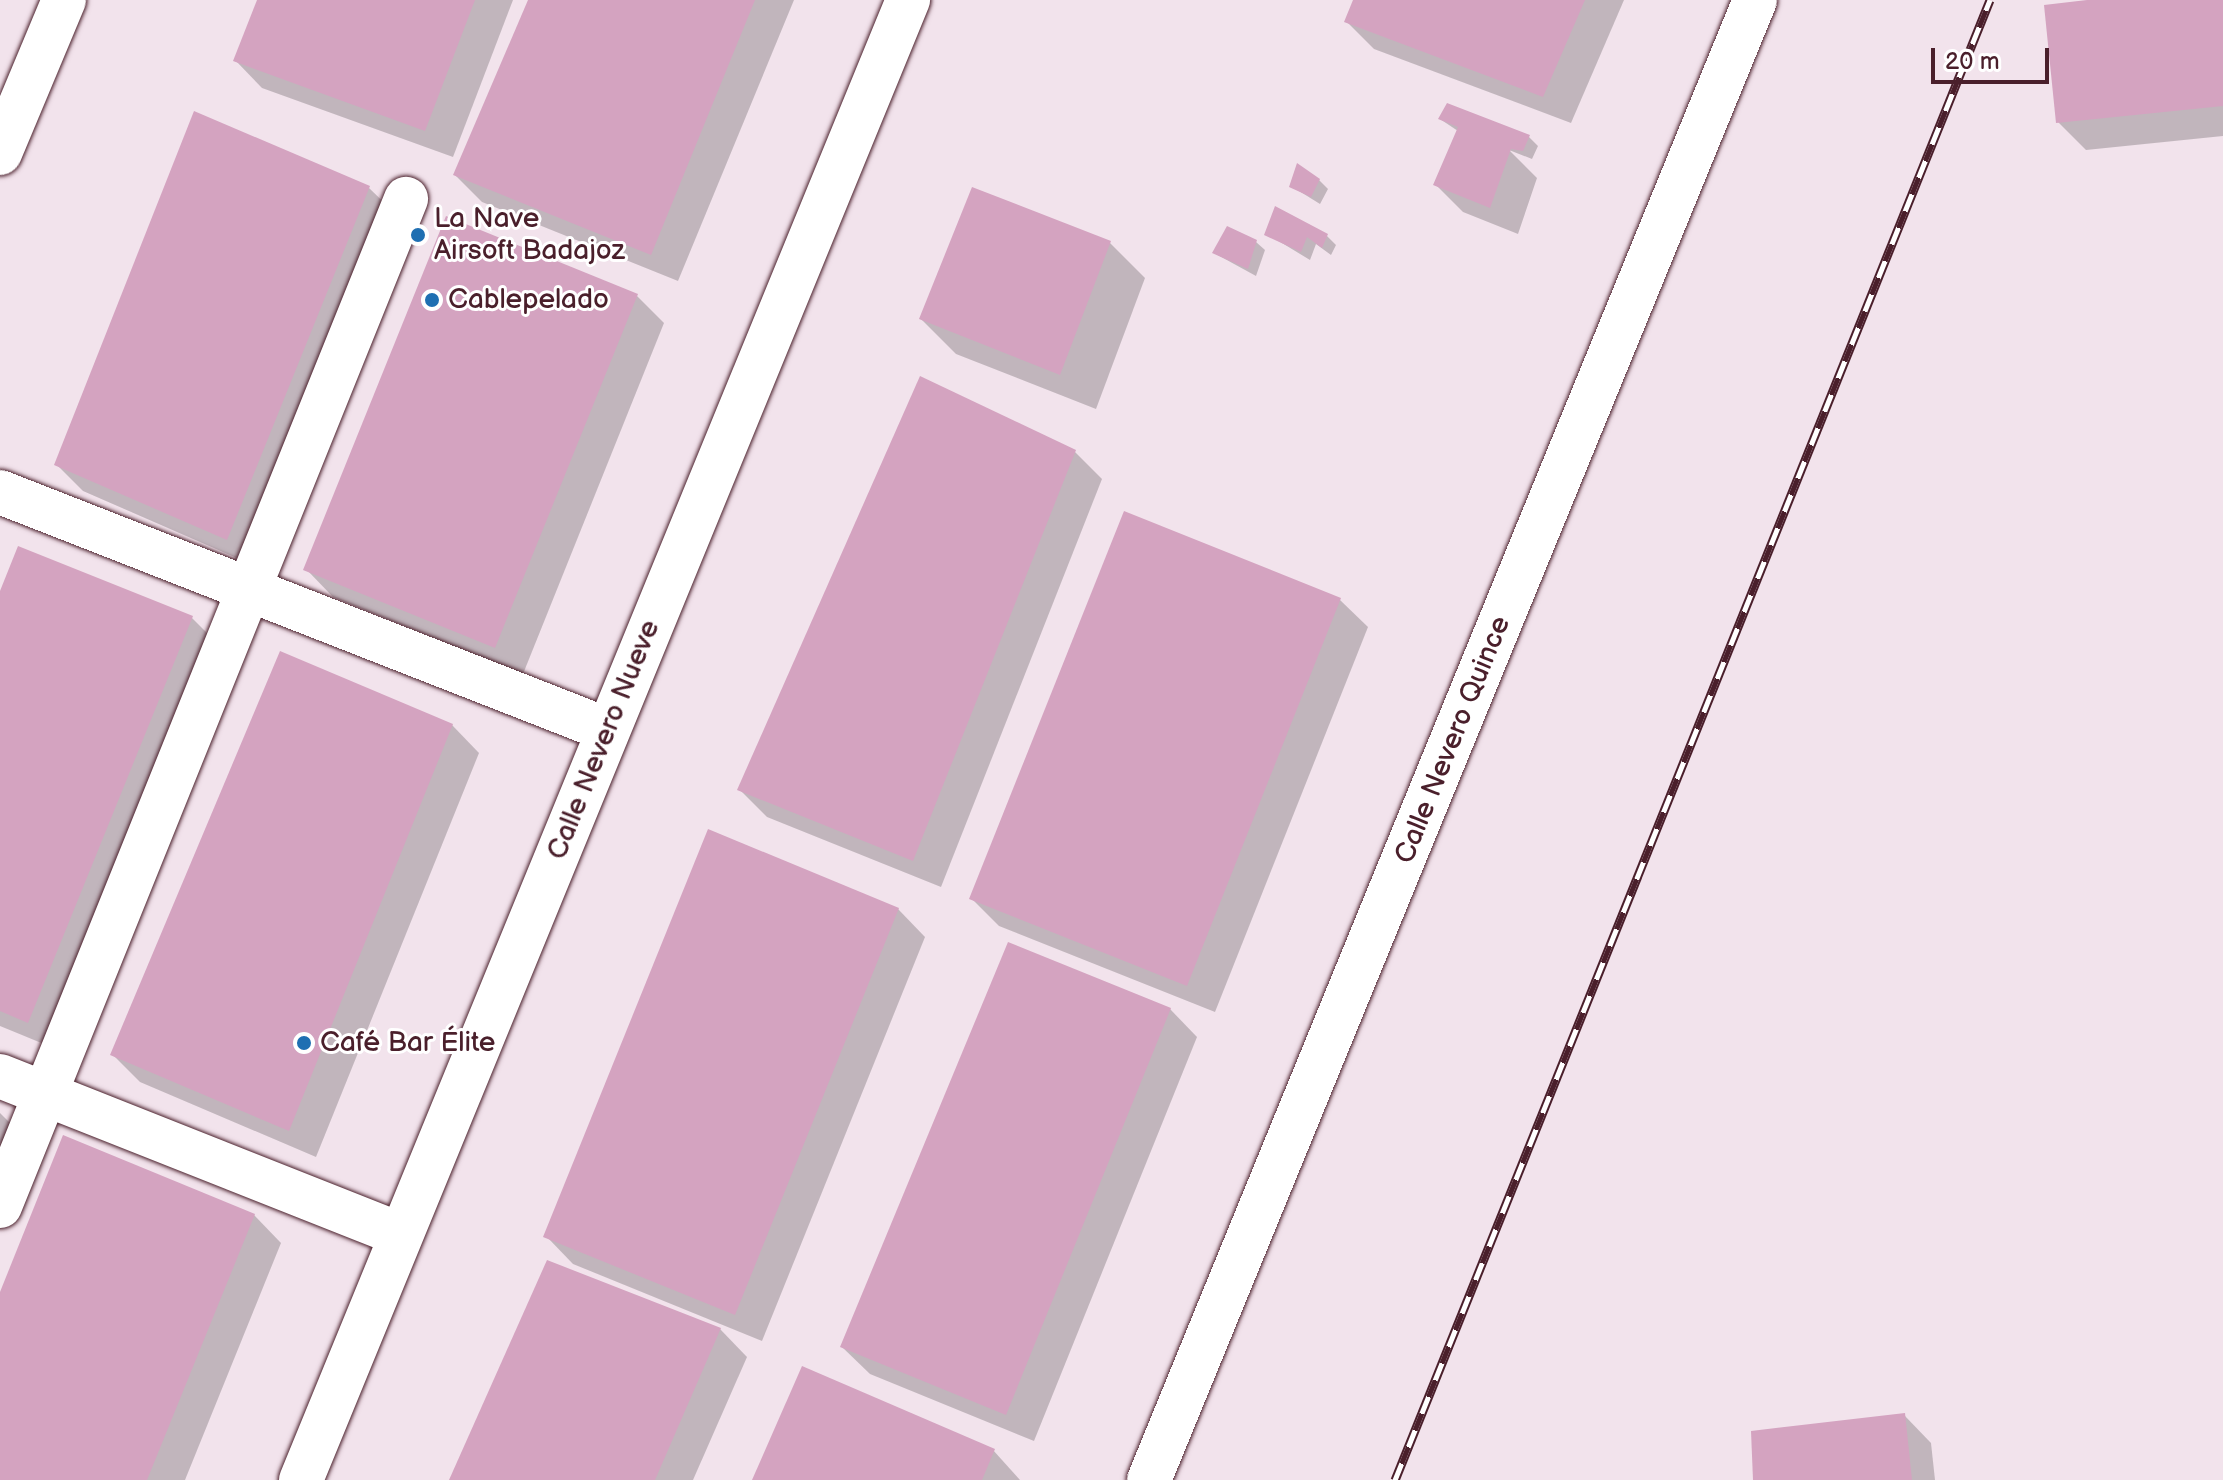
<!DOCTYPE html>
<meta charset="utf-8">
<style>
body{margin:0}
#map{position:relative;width:2223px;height:1480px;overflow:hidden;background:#fff;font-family:"Balsamiq Sans",sans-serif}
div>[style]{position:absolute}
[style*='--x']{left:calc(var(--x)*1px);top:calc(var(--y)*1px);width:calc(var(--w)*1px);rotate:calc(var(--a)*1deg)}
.built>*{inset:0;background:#f2e3ec}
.shadow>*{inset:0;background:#0003}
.building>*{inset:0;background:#d4a3c0}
.roads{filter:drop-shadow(0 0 2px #4a1f2b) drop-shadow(0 0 2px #4a1f2b)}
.minor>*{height:44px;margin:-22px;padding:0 22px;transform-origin:22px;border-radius:22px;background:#fff}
.rail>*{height:9px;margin-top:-4.5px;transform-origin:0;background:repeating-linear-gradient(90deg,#fff 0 18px,#4a1f2b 0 36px);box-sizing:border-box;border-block:2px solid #4a1f2b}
.dots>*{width:22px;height:22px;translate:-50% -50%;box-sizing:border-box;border:4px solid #fff;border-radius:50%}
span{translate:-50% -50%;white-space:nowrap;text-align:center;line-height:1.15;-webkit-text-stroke:6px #fff;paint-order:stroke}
.poi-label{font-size:28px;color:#4a1f2b}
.left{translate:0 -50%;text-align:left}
.street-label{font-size:28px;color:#4a1f2b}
.scale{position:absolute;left:1931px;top:48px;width:118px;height:36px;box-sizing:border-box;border:4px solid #4a1f2b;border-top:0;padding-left:10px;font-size:24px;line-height:28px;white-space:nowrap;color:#4a1f2b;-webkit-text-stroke:6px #fff;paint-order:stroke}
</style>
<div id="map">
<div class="built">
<div style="clip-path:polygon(0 0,2223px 0,2223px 1480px,0 1480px)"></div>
</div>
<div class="shadow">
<div style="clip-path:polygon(260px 0,513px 0,453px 157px,262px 88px,235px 60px)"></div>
<div style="clip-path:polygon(530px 0,794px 0,678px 281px,482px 202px,455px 175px)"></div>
<div style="clip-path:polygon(1355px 0,1624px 0,1571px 123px,1374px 49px,1346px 21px)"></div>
<div style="clip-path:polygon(2105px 0,2223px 0,2223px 136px,2086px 150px,2058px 122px)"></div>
<div style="clip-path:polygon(1440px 119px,1529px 137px,1538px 146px,1532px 159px,1509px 150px,1537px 178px,1518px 234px,1463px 212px,1435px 184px,1458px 131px)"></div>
<div style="clip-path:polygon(1319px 180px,1328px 189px,1320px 204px,1291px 186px)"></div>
<div style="clip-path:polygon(369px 188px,397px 215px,255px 566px,83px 491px,56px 464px)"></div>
<div style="clip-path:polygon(1267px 234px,1327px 236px,1336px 245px,1331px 255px,1316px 244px,1310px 260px)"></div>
<div style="clip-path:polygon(1256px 242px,1265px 250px,1256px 276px,1214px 253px)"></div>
<div style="clip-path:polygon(1110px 243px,1145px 278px,1096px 409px,956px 354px,921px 319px)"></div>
<div style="clip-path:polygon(637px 296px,664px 323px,523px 674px,333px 597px,306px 569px)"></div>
<div style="clip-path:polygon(1075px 452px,1102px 479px,941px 887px,767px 817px,739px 789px)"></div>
<div style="clip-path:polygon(0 596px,192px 618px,219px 645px,56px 1049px,0 1026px)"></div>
<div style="clip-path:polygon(1340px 600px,1368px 627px,1215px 1012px,999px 926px,972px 899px)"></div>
<div style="clip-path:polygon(452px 725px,479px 753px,316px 1157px,140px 1082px,113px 1055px)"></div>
<div style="clip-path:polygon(898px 909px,925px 937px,762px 1341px,573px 1264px,546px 1236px)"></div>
<div style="clip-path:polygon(1170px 1009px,1197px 1037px,1034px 1441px,870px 1374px,842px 1347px)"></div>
<div style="clip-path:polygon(0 1113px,22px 1135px,0 1189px)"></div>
<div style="clip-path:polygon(254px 1215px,281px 1243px,185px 1480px,0 1480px,0 1297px)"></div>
<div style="clip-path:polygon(720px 1329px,747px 1357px,693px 1480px,451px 1480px)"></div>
<div style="clip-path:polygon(1904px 1415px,1931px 1443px,1935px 1480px,1755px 1480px)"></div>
<div style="clip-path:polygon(993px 1450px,1020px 1480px,755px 1480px)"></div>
</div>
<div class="building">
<div style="clip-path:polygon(257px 0,475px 0,425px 131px,233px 61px)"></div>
<div style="clip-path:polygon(528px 0,755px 0,651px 255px,453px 175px)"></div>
<div style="clip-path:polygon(1353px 0,1585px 0,1543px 97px,1344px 22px)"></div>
<div style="clip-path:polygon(2087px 0,2223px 0,2223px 106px,2056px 123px,2044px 5px)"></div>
<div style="clip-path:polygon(1447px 103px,1530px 135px,1523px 151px,1511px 149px,1490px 208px,1433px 185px,1458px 127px,1438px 119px)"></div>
<div style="clip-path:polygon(194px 111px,370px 186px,227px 540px,54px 465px)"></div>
<div style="clip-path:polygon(1297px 163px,1320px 179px,1311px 197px,1289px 187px)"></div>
<div style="clip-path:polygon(972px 187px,1111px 241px,1060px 375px,919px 319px)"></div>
<div style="clip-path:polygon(1275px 206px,1328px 234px,1322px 248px,1307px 237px,1301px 252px,1264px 235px)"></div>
<div style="clip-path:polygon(446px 216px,638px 294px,495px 648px,303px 570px)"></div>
<div style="clip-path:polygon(1227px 226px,1257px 240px,1248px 269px,1212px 253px)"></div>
<div style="clip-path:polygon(920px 376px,1076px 450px,913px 861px,737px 790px)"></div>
<div style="clip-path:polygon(1124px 511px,1341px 598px,1187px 986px,969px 899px)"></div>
<div style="clip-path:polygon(18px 546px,193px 616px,28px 1023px,0 1011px,0 591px)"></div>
<div style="clip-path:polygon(280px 651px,453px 724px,289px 1131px,110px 1055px)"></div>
<div style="clip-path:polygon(708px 829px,899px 908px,735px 1315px,543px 1237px)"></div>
<div style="clip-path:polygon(1008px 942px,1171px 1008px,1006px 1415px,840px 1347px)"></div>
<div style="clip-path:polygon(63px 1135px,255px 1214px,147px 1480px,0 1480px,0 1292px)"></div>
<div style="clip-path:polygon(547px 1260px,721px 1328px,655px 1480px,449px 1480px)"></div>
<div style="clip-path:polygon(802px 1366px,995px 1449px,982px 1480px,752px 1480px)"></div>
<div style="clip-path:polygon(1905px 1413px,1912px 1480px,1753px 1480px,1751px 1431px)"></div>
</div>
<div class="roads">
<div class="minor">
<div style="--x:0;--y:153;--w:166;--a:-67.3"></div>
<div style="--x:0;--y:492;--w:653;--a:21.38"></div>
<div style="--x:0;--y:1076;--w:431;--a:21.6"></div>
<div style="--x:0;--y:1206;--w:1086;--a:-68.04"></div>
<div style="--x:301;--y:1480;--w:1600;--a:-67.7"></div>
<div style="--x:1149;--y:1480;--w:1599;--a:-67.73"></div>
</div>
</div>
<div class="rail">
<div style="--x:1395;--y:1480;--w:1595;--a:-68.1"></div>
</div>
<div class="dots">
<div style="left:418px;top:235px;background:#1f6fb2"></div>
<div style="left:432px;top:300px;background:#1f6fb2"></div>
<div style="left:304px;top:1043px;background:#1f6fb2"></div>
</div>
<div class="poi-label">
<span class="left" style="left:434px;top:235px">La Nave<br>Airsoft Badajoz</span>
<span class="left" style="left:448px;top:300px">Cablepelado</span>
<span class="left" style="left:320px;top:1043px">Café Bar Élite</span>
</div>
<div class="street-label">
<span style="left:604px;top:740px;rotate:-68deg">Calle Nevero Nueve</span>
<span style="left:1453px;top:740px;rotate:-68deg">Calle Nevero Quince</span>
</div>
<div class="scale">20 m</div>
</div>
